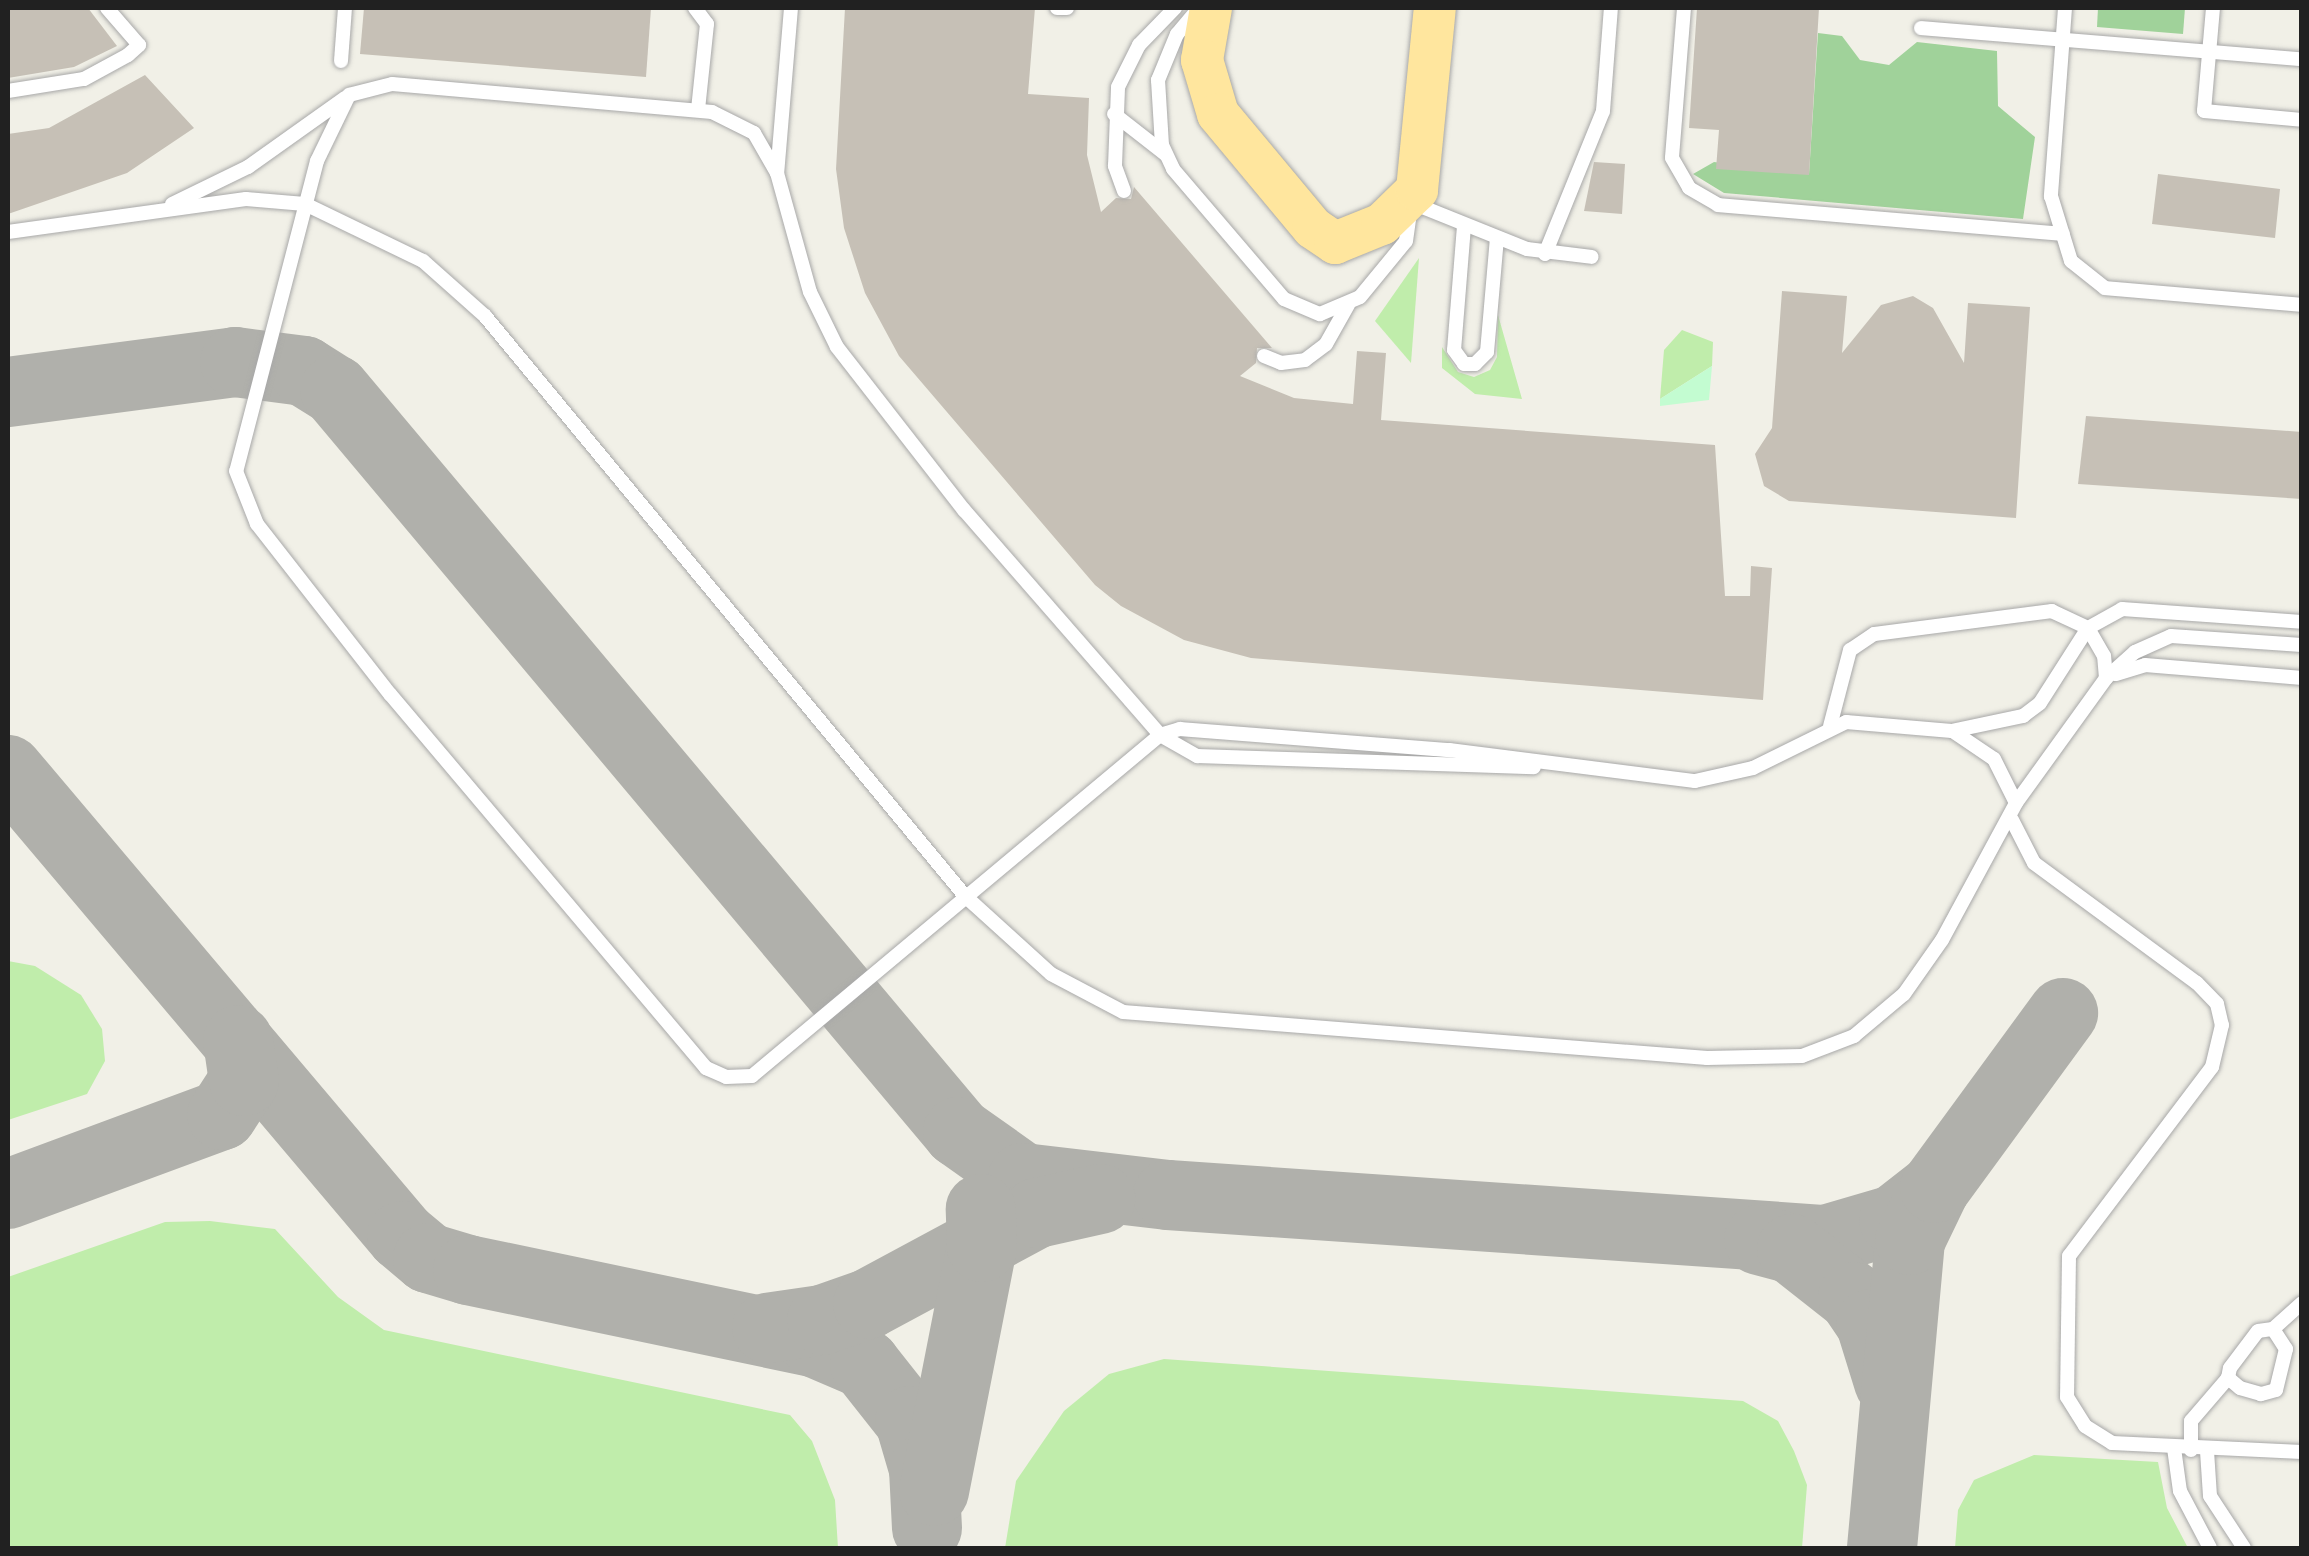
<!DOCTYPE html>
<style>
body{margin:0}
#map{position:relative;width:2309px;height:1556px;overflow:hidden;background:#f1f0e7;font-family:Commissioner,sans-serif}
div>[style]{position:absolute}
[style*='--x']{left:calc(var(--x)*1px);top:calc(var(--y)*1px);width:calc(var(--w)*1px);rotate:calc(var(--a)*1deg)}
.grass>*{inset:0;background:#c0edab}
.forest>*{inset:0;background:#a0d29a}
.park>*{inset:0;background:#c3fcd1}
.taxiway>*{height:70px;margin:-35px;padding:0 35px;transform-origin:35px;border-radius:35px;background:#b0b0ab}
.building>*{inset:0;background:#c6c0b6}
.roads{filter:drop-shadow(0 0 2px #a8a8a8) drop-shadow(0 0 2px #a8a8a8)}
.lane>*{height:14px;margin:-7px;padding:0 7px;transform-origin:7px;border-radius:7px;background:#fff}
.primary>*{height:42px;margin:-21px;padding:0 21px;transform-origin:21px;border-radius:21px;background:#ffe69e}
span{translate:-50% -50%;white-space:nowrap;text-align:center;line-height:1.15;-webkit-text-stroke:8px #fff;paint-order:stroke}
.frame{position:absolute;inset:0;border:10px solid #212121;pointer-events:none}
</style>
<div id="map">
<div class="grass">
<div style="clip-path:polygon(1419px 258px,1411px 363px,1375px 321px)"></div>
<div style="clip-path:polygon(1498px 315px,1522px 399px,1475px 394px,1442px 368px,1442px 347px,1458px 372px,1474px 377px,1490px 370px,1497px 357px)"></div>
<div style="clip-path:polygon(1682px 330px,1713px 342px,1712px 366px,1660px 399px,1664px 350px)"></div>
<div style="clip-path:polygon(8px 961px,35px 966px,81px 995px,102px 1029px,105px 1061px,87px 1094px,8px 1120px)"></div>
<div style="clip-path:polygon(210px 1221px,275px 1229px,338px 1297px,384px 1330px,790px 1415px,812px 1441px,835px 1500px,838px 1548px,8px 1548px,8px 1277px,165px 1222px)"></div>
<div style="clip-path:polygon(1164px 1359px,1743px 1401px,1778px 1421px,1794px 1451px,1807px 1485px,1802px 1548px,1005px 1548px,1016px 1481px,1064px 1411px,1109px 1374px)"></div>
<div style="clip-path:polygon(2034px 1455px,2158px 1462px,2167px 1508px,2188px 1548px,1955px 1548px,1958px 1510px,1974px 1480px)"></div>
</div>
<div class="forest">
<div style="clip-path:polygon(2098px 8px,2185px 8px,2183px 34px,2097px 27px)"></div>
<div style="clip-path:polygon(1818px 33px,1842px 36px,1860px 60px,1889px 65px,1917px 42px,1997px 51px,1998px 106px,2035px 137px,2023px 219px,1724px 193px,1693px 174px,1714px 162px,1809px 174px)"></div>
</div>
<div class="park">
<div style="clip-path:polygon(1712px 366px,1709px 400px,1660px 406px,1660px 399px)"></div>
</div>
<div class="taxiway">
<div style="--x:8;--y:392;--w:229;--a:-7.5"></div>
<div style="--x:235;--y:362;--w:70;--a:7.4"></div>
<div style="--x:304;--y:371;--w:36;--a:32"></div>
<div style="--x:335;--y:390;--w:969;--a:49.98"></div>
<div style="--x:958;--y:1132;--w:80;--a:35.3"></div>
<div style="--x:1023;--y:1178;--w:146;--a:6.7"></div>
<div style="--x:1168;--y:1195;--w:659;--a:3.92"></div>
<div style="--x:1825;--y:1240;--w:72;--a:-16.2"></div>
<div style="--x:1894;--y:1220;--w:52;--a:-38"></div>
<div style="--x:8;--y:770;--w:610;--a:49.79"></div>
<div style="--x:402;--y:1236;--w:34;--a:40"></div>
<div style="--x:428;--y:1258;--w:42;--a:16.7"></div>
<div style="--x:468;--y:1270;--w:353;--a:11.8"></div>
<div style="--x:814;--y:1342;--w:56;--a:23.3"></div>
<div style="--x:865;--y:1364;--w:73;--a:51.7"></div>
<div style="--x:910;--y:1421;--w:50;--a:73.7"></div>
<div style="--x:924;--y:1469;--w:59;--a:87.1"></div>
<div style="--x:8;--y:1194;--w:228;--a:-20.3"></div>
<div style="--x:222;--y:1115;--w:40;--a:-57.1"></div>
<div style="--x:244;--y:1081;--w:41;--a:-98.3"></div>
<div style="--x:1759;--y:1240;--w:34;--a:15"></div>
<div style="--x:1792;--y:1249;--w:78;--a:38.2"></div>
<div style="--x:1853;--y:1297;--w:32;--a:56"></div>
<div style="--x:1871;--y:1324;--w:61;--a:72.8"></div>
<div style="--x:767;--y:1328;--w:56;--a:-8.3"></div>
<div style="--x:822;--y:1320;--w:49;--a:-19.2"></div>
<div style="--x:868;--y:1304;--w:192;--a:-28.3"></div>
<div style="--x:1037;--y:1213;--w:65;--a:-12.5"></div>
<div style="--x:934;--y:1491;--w:249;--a:-78.9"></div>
<div style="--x:982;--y:1247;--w:38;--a:-92"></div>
<div style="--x:1882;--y:1548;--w:309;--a:-84.8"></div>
<div style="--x:1910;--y:1240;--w:58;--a:-64.3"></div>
<div style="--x:1935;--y:1188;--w:217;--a:-53.8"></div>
</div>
<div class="building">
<div style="clip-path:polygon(8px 8px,88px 8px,117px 46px,74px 67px,8px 78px)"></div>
<div style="clip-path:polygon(364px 8px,651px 8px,646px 77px,360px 54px)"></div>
<div style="clip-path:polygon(845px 8px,1035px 8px,1028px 94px,1089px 98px,1087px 155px,1101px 212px,1116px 198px,1131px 199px,1134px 187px,1272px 348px,1257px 348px,1256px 363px,1240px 376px,1294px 398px,1353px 404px,1357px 351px,1386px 353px,1381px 420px,1715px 445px,1725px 596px,1750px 596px,1751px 566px,1772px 568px,1763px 700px,1251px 658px,1184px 640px,1121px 606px,1095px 585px,899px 356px,865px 293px,844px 228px,836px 169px)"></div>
<div style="clip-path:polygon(1697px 8px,1819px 8px,1809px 175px,1716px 169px,1719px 130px,1689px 128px)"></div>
<div style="clip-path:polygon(145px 75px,194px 128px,127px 173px,8px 214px,8px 134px,49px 128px)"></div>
<div style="clip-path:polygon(1594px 162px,1625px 164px,1622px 214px,1584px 211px)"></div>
<div style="clip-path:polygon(2158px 174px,2280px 189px,2275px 238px,2152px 224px)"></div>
<div style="clip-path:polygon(1782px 291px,1847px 296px,1842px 353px,1881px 305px,1913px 296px,1933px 308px,1964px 363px,1968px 303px,2030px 307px,2016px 518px,1789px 501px,1764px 486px,1755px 454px,1772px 428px)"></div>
<div style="clip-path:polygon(2086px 416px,2302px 432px,2302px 499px,2078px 484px)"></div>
</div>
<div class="roads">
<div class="lane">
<div style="--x:695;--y:8;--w:20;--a:53"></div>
<div style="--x:707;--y:24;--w:86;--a:96"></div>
<div style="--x:791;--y:8;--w:166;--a:94.8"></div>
<div style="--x:777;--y:173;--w:123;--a:74.5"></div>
<div style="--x:810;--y:292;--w:61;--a:63.9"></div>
<div style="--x:837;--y:347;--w:207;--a:52.1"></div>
<div style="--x:964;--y:510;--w:298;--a:48.9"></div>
<div style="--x:1160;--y:735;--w:43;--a:29.6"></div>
<div style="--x:1197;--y:756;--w:337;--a:1.9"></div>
<div style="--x:1057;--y:8;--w:10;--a:0"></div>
<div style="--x:1199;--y:8;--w:34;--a:130"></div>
<div style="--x:1177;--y:34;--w:50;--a:112.4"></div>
<div style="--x:1158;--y:80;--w:65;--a:86.5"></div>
<div style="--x:1162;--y:145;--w:26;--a:65"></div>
<div style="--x:1173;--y:169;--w:171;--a:49.5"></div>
<div style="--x:1284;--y:299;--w:39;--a:23"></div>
<div style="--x:1320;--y:314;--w:43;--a:-23"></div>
<div style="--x:1360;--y:297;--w:72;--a:-50.6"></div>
<div style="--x:1406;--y:241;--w:29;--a:-82"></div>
<div style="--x:1684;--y:8;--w:150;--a:94.6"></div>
<div style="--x:1672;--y:158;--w:34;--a:60"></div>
<div style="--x:1689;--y:188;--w:34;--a:30"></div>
<div style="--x:1718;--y:205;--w:346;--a:4.8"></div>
<div style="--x:2065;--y:8;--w:189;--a:94.3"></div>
<div style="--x:2051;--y:196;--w:68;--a:72.9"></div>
<div style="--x:2071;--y:261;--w:43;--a:38.5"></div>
<div style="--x:2105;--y:288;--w:198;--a:4.9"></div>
<div style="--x:2213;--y:8;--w:103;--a:95"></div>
<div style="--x:2204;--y:111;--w:98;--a:5.2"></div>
<div style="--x:1921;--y:28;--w:382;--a:4.7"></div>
<div style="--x:341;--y:61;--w:53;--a:-85.7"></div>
<div style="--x:8;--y:91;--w:77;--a:-9"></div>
<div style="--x:84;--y:79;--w:50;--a:-28.6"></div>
<div style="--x:128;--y:55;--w:15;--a:-42"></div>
<div style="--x:139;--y:45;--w:49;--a:-130.9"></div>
<div style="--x:1114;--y:114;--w:65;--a:38.1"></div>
<div style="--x:777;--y:173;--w:46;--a:-119.9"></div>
<div style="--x:754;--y:133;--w:47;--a:-153.4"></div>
<div style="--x:712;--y:112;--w:321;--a:-175"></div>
<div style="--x:392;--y:84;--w:44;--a:165.7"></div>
<div style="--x:349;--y:95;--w:73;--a:115.9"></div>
<div style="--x:317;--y:161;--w:320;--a:104.6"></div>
<div style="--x:236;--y:471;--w:57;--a:68.4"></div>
<div style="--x:257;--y:524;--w:216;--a:52"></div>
<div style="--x:390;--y:694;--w:490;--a:49.8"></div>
<div style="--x:706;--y:1068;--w:22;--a:24"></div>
<div style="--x:726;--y:1077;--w:26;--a:-2"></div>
<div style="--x:752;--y:1076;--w:532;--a:-39.89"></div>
<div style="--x:1160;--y:735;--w:21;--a:-17"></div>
<div style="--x:1180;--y:729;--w:270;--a:4.5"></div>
<div style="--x:1449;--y:750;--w:248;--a:7.2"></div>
<div style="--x:1695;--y:781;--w:59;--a:-12.6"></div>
<div style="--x:1753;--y:768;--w:104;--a:-26.3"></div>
<div style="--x:1846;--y:722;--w:106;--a:4.9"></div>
<div style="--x:1952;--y:731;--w:73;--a:-11.9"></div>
<div style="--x:2023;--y:716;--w:21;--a:-37"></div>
<div style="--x:2040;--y:703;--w:89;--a:-57.4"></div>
<div style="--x:2088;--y:628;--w:39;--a:-29"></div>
<div style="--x:2122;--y:609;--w:180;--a:4.1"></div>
<div style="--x:1124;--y:191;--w:27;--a:-110"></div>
<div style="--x:1115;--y:166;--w:79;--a:-87.8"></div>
<div style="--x:1118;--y:87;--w:47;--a:-63.4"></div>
<div style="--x:1139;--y:45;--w:52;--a:-45.8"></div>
<div style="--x:1410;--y:202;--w:126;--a:21.9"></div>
<div style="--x:1527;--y:249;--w:65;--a:7"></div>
<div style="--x:172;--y:204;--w:85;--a:-26"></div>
<div style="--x:248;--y:167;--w:119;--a:-35.4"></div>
<div style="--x:1464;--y:226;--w:124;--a:94.6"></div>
<div style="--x:1454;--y:350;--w:17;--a:54"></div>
<div style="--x:1464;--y:364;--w:11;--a:0"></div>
<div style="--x:1475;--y:364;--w:17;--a:-45"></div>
<div style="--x:1487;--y:352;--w:114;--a:-85"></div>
<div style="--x:8;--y:232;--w:240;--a:-7.9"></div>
<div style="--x:246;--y:199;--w:59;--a:4.8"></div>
<div style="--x:305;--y:204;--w:131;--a:25.8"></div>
<div style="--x:423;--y:261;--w:83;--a:41.6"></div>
<div style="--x:485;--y:316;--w:753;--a:50.39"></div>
<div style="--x:965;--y:896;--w:116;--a:42.2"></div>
<div style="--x:1051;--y:974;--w:81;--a:27.8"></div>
<div style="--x:1123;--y:1012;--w:586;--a:4.5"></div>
<div style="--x:1707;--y:1058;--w:95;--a:-1.2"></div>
<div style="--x:1802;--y:1056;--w:56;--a:-21"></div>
<div style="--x:1854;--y:1036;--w:65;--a:-40"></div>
<div style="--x:1904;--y:994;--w:66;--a:-54.9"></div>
<div style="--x:1942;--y:940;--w:156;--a:-61.6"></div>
<div style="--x:2016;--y:803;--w:154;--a:-54.2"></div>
<div style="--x:2106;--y:678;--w:22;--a:-95"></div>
<div style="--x:2104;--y:656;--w:32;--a:-120"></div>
<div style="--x:2088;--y:628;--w:40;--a:-155"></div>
<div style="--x:2052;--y:611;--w:179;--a:172.6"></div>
<div style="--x:1874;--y:634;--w:29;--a:146"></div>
<div style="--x:1850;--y:650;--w:79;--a:104.7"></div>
<div style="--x:1545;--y:254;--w:154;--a:-67.9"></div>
<div style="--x:1603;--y:111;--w:103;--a:-85.6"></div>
<div style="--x:1264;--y:356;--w:18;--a:22"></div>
<div style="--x:1281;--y:363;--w:24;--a:-7"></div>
<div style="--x:1305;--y:360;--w:26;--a:-37"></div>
<div style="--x:1326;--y:344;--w:45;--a:-60.6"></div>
<div style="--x:2116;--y:674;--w:30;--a:-17"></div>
<div style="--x:2145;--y:665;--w:158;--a:4.7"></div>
<div style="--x:2106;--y:678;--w:39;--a:-42"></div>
<div style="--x:2135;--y:652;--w:39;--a:-24"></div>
<div style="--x:2171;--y:636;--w:131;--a:3.9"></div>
<div style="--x:1954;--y:732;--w:48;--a:34"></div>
<div style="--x:1994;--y:759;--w:49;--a:63.4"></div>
<div style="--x:2012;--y:820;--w:48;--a:62.9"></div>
<div style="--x:2034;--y:863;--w:202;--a:36.4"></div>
<div style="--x:2197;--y:983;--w:29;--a:46"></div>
<div style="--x:2217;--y:1004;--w:22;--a:77"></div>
<div style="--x:2222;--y:1025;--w:43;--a:103.4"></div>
<div style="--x:2212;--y:1067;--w:237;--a:127.1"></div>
<div style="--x:2069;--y:1256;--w:141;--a:90.8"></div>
<div style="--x:2067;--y:1397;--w:34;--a:58"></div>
<div style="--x:2085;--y:1426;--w:32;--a:32"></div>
<div style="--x:2112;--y:1443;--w:190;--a:2.7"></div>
<div style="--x:2273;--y:1329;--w:24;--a:57"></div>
<div style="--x:2286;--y:1349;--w:42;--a:103.7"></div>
<div style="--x:2276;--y:1390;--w:16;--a:165"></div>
<div style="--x:2261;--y:1394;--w:22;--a:-164"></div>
<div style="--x:2240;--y:1388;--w:16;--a:-140"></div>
<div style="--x:2228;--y:1378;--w:10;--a:-79"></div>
<div style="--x:2230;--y:1368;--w:46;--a:-52.9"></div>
<div style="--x:2258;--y:1331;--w:15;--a:-8"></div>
<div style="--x:2273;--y:1329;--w:39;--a:-42"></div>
<div style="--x:2174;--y:1448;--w:43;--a:82.1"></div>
<div style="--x:2180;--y:1491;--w:64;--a:62.2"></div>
<div style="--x:2191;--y:1450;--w:29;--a:-90"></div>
<div style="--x:2191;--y:1421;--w:57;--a:-49.3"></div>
<div style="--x:2207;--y:1451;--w:45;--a:86.2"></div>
<div style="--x:2210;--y:1496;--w:62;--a:56.8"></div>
</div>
<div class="primary">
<div style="--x:1211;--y:8;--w:53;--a:99.8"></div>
<div style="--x:1202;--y:60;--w:56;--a:73.5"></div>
<div style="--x:1218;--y:114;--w:148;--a:50.2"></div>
<div style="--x:1313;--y:228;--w:27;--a:34"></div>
<div style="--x:1335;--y:243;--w:51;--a:-22"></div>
<div style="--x:1382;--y:224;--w:49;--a:-44.2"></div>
<div style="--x:1417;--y:190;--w:183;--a:-84.4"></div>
</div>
</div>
<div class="frame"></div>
</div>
